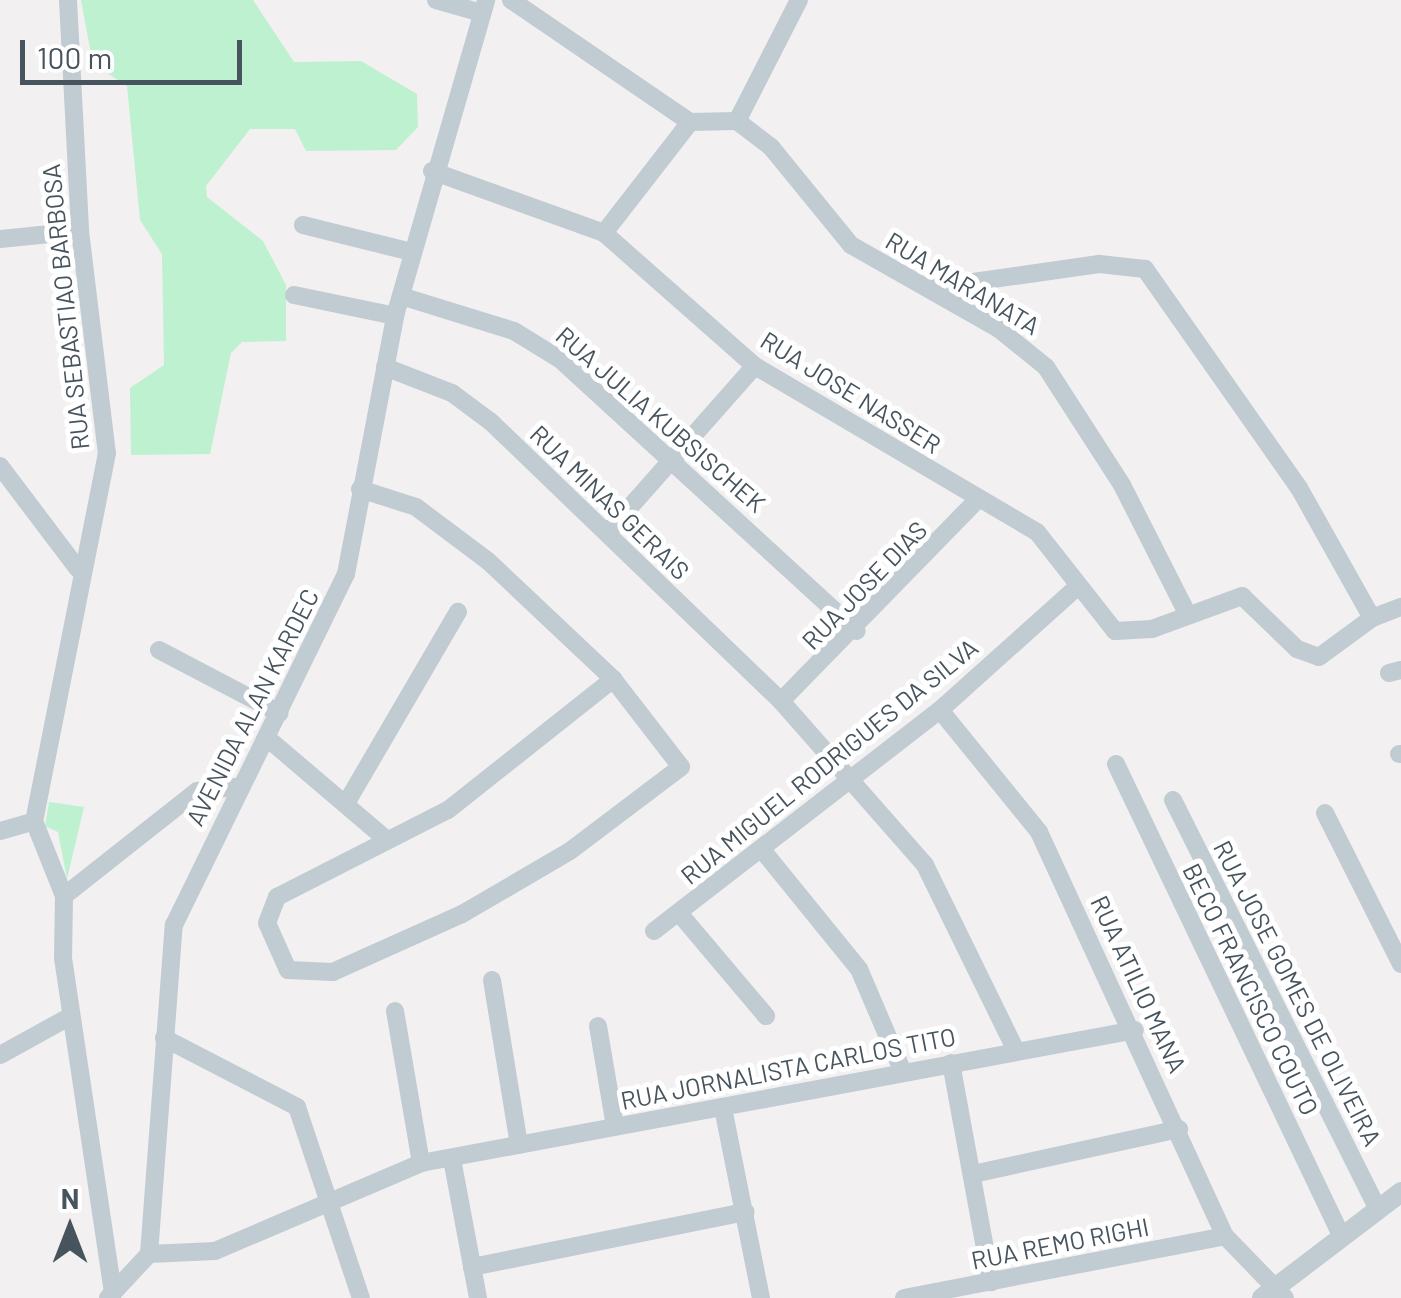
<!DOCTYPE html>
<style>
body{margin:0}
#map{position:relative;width:1401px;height:1298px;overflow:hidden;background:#f2f0f0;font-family:Barlow,sans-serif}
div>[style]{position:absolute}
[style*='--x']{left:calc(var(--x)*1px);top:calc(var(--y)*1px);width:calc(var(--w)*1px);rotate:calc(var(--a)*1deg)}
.green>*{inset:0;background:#bdf1cf}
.minor>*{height:18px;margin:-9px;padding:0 9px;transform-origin:9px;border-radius:9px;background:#c0cbd2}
.tertiary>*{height:20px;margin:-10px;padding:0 10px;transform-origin:10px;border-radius:10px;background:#c0cbd2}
span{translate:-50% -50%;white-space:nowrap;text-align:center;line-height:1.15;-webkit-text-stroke:10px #fff;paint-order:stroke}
.street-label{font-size:25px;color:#47545e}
.north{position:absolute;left:20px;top:1178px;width:100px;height:100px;-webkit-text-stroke:8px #fff;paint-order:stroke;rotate:0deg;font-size:28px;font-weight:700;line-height:40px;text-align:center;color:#47545e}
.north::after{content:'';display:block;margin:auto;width:35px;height:45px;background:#47545e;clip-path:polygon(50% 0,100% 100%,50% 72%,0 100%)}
.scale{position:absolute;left:20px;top:40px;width:222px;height:45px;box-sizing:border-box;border:5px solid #47545e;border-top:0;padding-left:12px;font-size:30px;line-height:35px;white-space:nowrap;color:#47545e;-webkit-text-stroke:8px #fff;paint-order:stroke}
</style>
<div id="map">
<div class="green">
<div style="clip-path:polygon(81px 0,253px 0,294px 62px,361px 61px,417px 94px,418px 127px,396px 150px,306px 151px,295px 129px,250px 129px,206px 186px,207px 197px,263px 241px,286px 285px,286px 341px,242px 342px,231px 353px,210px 454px,131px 455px,130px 388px,164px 365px,162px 254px,140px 220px,127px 86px,93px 64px)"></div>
<div style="clip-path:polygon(49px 802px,84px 807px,67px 879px,58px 832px,45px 826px)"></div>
</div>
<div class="minor">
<div style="--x:68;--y:0;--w:231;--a:87"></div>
<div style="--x:80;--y:231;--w:224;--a:83.1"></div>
<div style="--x:107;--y:453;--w:375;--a:101.2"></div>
<div style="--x:34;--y:821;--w:81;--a:68.2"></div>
<div style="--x:64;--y:896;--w:62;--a:90.9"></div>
<div style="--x:63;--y:958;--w:339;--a:81.5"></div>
<div style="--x:436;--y:0;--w:44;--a:15.9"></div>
<div style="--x:511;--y:0;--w:217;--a:34.3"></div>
<div style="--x:799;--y:0;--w:136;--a:117.1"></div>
<div style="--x:737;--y:121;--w:43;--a:37.4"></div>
<div style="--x:771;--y:147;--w:127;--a:50.8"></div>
<div style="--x:851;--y:245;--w:170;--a:29.6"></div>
<div style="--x:999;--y:329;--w:60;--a:39"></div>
<div style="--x:1046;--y:367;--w:140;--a:57.2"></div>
<div style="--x:1122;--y:485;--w:144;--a:63.1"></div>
<div style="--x:432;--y:171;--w:183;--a:19.8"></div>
<div style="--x:604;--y:233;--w:201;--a:41.4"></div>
<div style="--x:755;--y:366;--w:327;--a:30.5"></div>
<div style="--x:1037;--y:532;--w:126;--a:51.8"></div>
<div style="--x:1115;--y:631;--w:37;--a:-3"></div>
<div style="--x:1152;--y:629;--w:96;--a:-20.1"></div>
<div style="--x:1242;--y:596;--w:76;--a:43.9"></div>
<div style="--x:1297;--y:649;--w:23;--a:20"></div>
<div style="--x:1319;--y:657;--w:66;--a:-36.3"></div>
<div style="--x:1372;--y:618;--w:149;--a:-119.3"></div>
<div style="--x:1299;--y:488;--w:268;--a:-125.1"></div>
<div style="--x:1145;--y:269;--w:46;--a:-173.8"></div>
<div style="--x:1099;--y:264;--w:170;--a:171.9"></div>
<div style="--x:303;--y:225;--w:111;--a:14"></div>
<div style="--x:604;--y:233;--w:140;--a:-52.2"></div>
<div style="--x:690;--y:122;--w:47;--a:-1.2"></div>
<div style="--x:0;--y:239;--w:80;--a:-5.7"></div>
<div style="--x:294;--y:295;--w:103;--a:11.7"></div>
<div style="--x:401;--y:296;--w:118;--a:17.2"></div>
<div style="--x:514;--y:331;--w:55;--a:31.7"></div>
<div style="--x:561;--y:360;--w:401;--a:42.5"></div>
<div style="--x:385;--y:367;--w:72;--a:21.2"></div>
<div style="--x:452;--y:393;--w:49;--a:36.6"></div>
<div style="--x:491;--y:422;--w:402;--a:43.9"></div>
<div style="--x:781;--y:701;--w:218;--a:48.7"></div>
<div style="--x:925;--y:865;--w:205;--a:63.9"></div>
<div style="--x:0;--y:466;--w:129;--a:52.9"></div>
<div style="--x:360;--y:489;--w:59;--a:17.8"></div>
<div style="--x:416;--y:507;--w:90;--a:36.9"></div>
<div style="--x:488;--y:561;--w:172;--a:43.3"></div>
<div style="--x:613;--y:679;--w:111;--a:52.3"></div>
<div style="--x:681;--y:767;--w:139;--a:142.9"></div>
<div style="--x:570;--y:851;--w:125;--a:149.7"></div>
<div style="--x:462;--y:914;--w:141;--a:155.8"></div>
<div style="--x:333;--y:972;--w:45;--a:-177.5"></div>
<div style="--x:288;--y:970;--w:51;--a:-114.1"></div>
<div style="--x:267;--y:923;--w:28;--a:-69"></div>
<div style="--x:277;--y:897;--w:192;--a:-27"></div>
<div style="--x:448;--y:810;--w:211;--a:-38.4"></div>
<div style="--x:607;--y:533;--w:223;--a:-48.5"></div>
<div style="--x:1372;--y:618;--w:31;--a:-21"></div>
<div style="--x:159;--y:650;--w:136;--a:27.7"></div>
<div style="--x:1389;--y:673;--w:12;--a:-14"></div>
<div style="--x:781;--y:701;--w:282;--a:-45.7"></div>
<div style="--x:940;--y:710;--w:157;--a:50.9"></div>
<div style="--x:1039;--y:832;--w:445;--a:65.3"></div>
<div style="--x:1225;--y:1236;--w:86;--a:45.9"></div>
<div style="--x:266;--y:737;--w:159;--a:40.4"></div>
<div style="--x:1399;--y:754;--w:2;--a:0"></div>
<div style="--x:1116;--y:764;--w:522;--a:64.47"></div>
<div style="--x:348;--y:800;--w:218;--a:-59.7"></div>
<div style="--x:1173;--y:800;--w:457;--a:63.4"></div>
<div style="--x:1325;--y:813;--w:169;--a:63.3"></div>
<div style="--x:0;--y:831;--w:35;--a:-16"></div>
<div style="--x:763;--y:851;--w:152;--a:50.9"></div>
<div style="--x:859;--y:969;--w:112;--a:66.9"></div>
<div style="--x:64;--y:896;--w:169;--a:-38.3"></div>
<div style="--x:197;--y:791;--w:40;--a:-5.7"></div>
<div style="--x:679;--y:913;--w:135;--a:49.8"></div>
<div style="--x:654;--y:931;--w:361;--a:-37.7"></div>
<div style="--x:940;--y:710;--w:184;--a:-41.9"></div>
<div style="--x:492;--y:980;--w:167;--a:80.7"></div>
<div style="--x:395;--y:1011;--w:154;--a:80.3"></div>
<div style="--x:598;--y:1026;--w:102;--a:80.4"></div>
<div style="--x:164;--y:1038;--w:150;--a:27.4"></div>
<div style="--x:297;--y:1107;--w:201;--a:71.5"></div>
<div style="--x:0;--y:1055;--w:81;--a:-28.8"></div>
<div style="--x:951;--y:1063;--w:223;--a:79.6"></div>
<div style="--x:723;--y:1108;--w:194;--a:78.7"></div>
<div style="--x:452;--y:1159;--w:141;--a:79.4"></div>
<div style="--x:973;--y:1174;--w:211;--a:-12.3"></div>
<div style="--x:149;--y:1254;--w:66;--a:-2.6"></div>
<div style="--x:215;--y:1251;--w:224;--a:-23.1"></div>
<div style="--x:421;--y:1163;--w:726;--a:-10.55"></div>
<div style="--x:472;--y:1267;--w:279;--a:-11.4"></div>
<div style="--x:108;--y:1298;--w:60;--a:-47"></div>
<div style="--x:149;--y:1254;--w:330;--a:-85.7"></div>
<div style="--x:174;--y:925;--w:391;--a:-63.9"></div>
<div style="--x:346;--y:574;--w:263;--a:-79.2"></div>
<div style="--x:395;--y:316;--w:329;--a:-73.9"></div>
<div style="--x:904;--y:1298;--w:327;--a:-10.9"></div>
</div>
<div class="tertiary">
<div style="--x:1262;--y:1298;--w:175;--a:-37.3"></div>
</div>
<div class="street-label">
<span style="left:963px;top:283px;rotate:31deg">RUA MARANATA</span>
<span style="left:65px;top:307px;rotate:-96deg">RUA SEBASTIAO BARBOSA</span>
<span style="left:851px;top:392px;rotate:32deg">RUA JOSE NASSER</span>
<span style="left:661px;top:419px;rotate:41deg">RUA JULIA KUBSISCHEK</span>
<span style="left:610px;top:502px;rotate:44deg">RUA MINAS GERAIS</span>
<span style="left:864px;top:585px;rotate:-46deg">RUA JOSE DIAS</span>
<span style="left:252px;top:707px;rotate:-63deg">AVENIDA ALAN KARDEC</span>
<span style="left:829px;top:761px;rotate:-39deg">RUA MIGUEL RODRIGUES DA SILVA</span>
<span style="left:1139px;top:984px;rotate:65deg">RUA ATILIO MANA</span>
<span style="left:1251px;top:989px;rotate:64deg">BECO FRANCISCO COUTO</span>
<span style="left:1298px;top:993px;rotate:63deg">RUA JOSE GOMES DE OLIVEIRA</span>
<span style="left:788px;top:1068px;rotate:-11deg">RUA JORNALISTA CARLOS TITO</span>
<span style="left:1060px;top:1243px;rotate:-11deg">RUA REMO RIGHI</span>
</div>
<div class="north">N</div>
<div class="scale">100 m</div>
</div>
